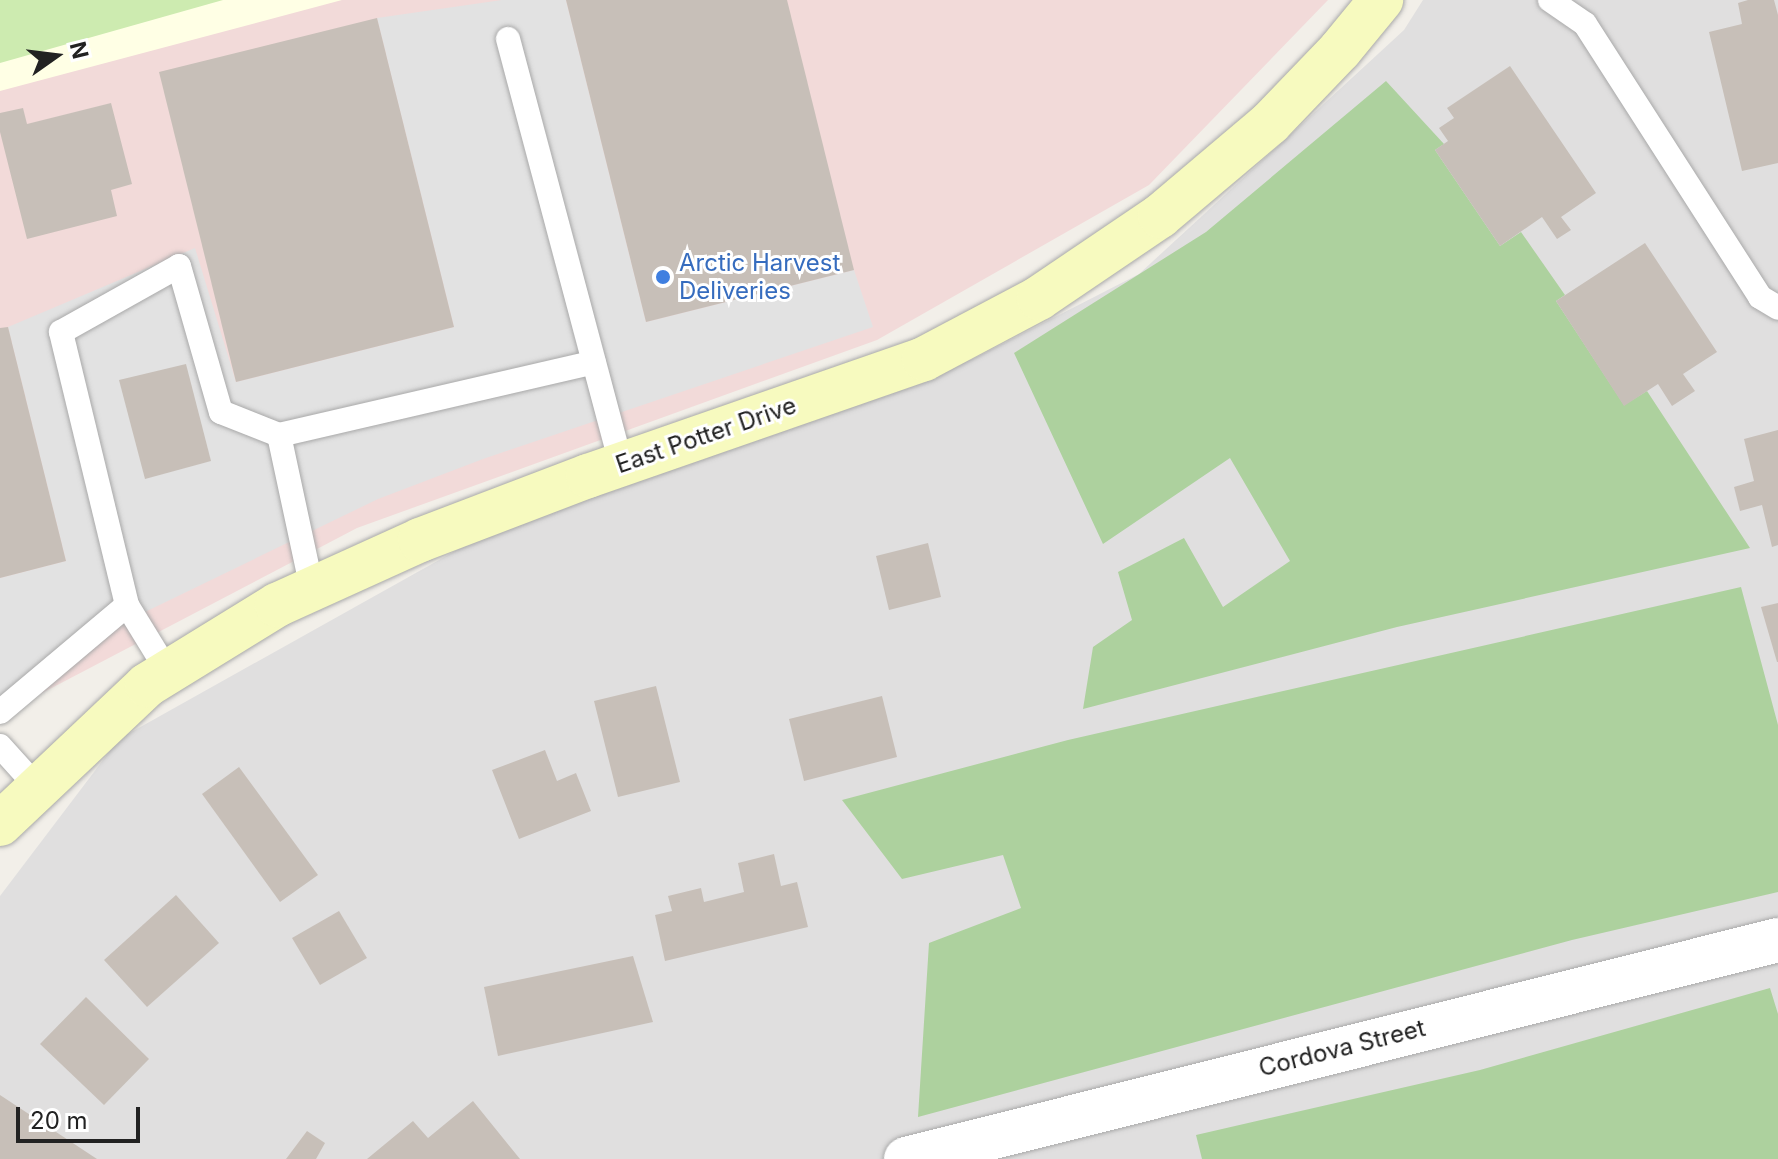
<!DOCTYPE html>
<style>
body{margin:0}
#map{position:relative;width:1778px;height:1159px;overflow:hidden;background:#f2efe9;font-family:Inter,sans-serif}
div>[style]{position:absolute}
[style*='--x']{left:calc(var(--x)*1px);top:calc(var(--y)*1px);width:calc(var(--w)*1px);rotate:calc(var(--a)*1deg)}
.residential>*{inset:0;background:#e0dfdf}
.commercial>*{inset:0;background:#f2dad9}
.education>*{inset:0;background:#ffffe5}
.grass>*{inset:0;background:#cdebb0}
.forest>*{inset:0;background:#add19e}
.parking>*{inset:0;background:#e2e2e2}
.building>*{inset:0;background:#c7bfb8}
.roads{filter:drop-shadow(0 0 2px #a9a9a9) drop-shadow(0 0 2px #a9a9a9)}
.lane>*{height:24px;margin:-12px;padding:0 12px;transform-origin:12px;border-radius:12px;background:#fff}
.street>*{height:44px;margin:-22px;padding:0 22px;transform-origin:22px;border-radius:22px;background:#fff}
.secondary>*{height:44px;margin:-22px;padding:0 22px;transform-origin:22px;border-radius:22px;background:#f7fabf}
.dots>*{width:22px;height:22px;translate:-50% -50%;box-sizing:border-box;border:4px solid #fff;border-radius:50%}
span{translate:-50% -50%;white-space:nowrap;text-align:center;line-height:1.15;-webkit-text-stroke:6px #fff;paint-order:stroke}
.shop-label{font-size:24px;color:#366cbe}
.left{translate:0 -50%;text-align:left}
.street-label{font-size:24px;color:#222}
.north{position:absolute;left:16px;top:16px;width:80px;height:80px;-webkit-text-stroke:6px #fff;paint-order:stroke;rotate:76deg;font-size:22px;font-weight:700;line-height:32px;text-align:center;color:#222}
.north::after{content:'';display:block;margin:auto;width:28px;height:36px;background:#222;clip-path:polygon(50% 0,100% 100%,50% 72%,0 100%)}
.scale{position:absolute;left:16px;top:1107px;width:124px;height:36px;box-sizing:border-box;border:4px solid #222;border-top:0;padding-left:10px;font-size:24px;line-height:28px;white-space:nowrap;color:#222;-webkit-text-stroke:6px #fff;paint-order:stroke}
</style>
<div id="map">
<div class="residential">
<div style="clip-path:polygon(1423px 0,1778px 0,1778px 1159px,0 1159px,0 896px,119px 739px,498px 527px,973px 359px,1139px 274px,1404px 30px)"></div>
</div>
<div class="commercial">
<div style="clip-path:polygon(0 0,1328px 0,1149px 185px,877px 340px,357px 528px,0 715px)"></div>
</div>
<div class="education">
<div style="clip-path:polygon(0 0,342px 0,0 91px)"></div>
</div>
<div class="grass">
<div style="clip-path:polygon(0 0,223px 0,0 63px)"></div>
</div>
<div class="forest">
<div style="clip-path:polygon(1386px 81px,1444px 144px,1435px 150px,1500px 246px,1521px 232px,1565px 295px,1556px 301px,1624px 405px,1647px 391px,1750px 548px,1397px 627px,1083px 709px,1093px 647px,1132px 620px,1118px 572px,1184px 538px,1223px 607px,1290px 561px,1230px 458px,1103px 544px,1014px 353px,1206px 232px)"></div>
<div style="clip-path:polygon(1741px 587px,1778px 725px,1778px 892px,1572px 940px,918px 1117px,929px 943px,1021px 908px,1003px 855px,902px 879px,842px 800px,1068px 740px)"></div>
<div style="clip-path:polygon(1770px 988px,1778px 1014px,1778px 1159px,1202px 1159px,1196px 1135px,1480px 1070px)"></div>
</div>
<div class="parking">
<div style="clip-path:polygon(502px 0,566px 0,646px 322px,854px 270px,873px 327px,483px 459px,378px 499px,81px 643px,0 712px,0 578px,66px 561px,8px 327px,195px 248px,236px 382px,454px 327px,377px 18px)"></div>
</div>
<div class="building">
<div style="clip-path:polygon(566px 0,787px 0,854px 270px,646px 322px)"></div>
<div style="clip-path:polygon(1748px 0,1774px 0,1778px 15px,1778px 163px,1742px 171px,1709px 32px,1742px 24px,1738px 3px)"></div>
<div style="clip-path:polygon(377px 18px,454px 327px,236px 382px,159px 72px)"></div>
<div style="clip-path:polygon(1510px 66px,1596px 193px,1561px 217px,1571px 230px,1557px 239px,1542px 217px,1500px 246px,1435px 150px,1448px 141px,1439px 128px,1454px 118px,1447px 108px)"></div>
<div style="clip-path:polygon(111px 103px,132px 184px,111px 190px,117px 216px,27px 239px,0 132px,0 113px,23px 108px,27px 124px)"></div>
<div style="clip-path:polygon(1645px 243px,1717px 352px,1683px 374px,1695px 391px,1672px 406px,1658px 384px,1624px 406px,1556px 301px)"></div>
<div style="clip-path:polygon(8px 327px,66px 561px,0 578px,0 328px)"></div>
<div style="clip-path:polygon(186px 364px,211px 461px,145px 479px,119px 380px)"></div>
<div style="clip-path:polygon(1778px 430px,1778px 545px,1772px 547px,1762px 505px,1740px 511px,1734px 487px,1754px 481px,1744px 439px)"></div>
<div style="clip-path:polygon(928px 543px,941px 597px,889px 610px,876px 556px)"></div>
<div style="clip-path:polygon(1778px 603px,1778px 662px,1777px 662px,1761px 607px)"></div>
<div style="clip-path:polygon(656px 686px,680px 782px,618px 797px,594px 701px)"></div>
<div style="clip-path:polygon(882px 696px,897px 757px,804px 781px,789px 719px)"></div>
<div style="clip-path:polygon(545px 750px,557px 781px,576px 773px,591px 811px,519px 839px,492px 770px)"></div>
<div style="clip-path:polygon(239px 767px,318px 875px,280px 902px,202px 794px)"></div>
<div style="clip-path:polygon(774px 854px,781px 886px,797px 882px,808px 927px,665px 961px,655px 915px,672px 911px,668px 896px,701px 888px,704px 902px,744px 892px,738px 863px)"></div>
<div style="clip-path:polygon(176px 895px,219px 943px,147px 1007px,104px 960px)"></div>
<div style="clip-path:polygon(339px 911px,367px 958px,320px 985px,292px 938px)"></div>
<div style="clip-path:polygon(633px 956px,653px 1022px,498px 1056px,484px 987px)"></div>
<div style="clip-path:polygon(86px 997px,149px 1059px,104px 1105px,40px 1044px)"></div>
<div style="clip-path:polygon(0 1095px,97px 1159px,0 1159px)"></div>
<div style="clip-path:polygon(473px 1101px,520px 1159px,367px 1159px,413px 1121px,428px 1138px)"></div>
<div style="clip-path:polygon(307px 1131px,325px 1143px,316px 1159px,286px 1159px)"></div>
</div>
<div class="roads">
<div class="lane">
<div style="--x:1550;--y:0;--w:42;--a:34.4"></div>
<div style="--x:1585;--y:24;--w:324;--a:57.3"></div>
<div style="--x:1760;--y:297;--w:21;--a:31"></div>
<div style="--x:508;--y:39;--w:440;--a:75.1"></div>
<div style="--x:279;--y:435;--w:323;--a:-13"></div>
<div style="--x:168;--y:672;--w:79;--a:-121.5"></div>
<div style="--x:127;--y:605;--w:281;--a:-103.6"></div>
<div style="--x:61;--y:332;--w:135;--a:-29.2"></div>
<div style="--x:179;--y:266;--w:152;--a:74"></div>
<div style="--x:221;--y:412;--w:62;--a:21.6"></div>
<div style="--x:279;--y:435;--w:157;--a:77.9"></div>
<div style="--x:0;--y:712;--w:166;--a:-40.1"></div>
<div style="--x:0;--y:746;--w:57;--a:47.9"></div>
</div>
<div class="street">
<div style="--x:906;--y:1159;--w:899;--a:-14.1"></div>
</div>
<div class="secondary">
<div style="--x:0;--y:824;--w:202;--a:-43.4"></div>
<div style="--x:147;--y:685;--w:153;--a:-31.6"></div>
<div style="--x:277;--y:605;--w:157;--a:-24.4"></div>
<div style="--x:420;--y:540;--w:180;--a:-20.9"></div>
<div style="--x:588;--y:476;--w:356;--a:-19.2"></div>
<div style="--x:924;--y:359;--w:130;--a:-27.9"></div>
<div style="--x:1039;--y:298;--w:146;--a:-34.1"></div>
<div style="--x:1160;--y:216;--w:144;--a:-40.2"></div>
<div style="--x:1270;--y:123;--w:101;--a:-46.2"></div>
<div style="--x:1340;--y:50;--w:65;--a:-50.6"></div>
</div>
</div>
<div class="dots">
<div style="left:663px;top:277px;background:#3f7fe0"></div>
</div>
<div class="shop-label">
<span class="left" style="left:679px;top:277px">Arctic Harvest<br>Deliveries</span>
</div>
<div class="street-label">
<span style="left:706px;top:435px;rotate:-19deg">East Potter Drive</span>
<span style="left:1342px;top:1048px;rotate:-14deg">Cordova Street</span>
</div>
<div class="north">N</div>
<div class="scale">20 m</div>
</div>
